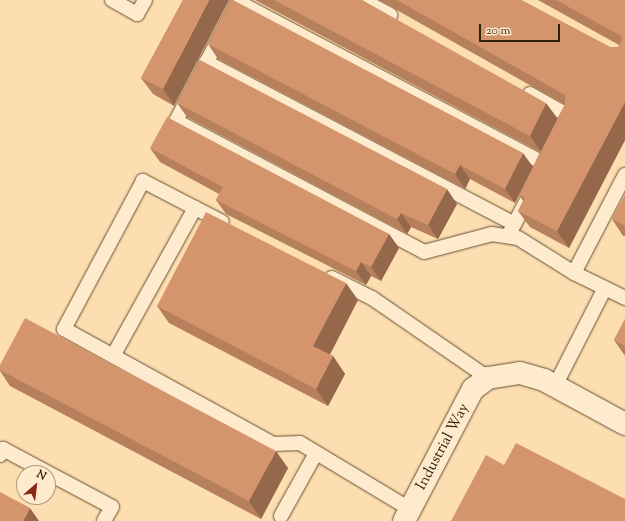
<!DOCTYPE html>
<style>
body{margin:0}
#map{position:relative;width:625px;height:521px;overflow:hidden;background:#fddeb0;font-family:"Sorts Mill Goudy",serif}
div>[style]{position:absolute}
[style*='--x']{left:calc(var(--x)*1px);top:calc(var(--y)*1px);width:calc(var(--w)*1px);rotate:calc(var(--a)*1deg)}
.roads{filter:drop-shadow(0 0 1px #665035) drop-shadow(0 0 1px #665035)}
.service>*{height:14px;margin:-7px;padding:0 7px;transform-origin:7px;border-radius:7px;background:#feeacc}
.minor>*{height:22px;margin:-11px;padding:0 11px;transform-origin:11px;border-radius:11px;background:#feeacc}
.wall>*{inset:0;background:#b7805d}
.shaded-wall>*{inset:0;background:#95684c}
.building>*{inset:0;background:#d5956c}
span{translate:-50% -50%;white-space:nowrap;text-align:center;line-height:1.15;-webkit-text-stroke:3px #feeacc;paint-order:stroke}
.street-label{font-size:15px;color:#33210c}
.north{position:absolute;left:16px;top:465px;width:40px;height:40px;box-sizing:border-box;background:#feeacc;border:1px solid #ad9a7f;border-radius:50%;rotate:28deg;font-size:11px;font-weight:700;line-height:16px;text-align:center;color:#33210c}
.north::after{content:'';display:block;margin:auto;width:14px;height:18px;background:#8f2418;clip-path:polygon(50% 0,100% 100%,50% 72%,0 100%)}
.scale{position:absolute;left:479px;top:24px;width:81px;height:18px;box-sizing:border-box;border:2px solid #33210c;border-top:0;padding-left:5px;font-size:12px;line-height:14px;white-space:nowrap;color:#33210c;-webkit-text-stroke:3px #feeacc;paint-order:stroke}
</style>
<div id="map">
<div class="roads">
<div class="service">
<div style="--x:112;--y:0;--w:29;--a:29"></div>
<div style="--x:137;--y:14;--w:16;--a:-60"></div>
<div style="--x:239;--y:0;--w:136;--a:117.5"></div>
<div style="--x:176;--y:121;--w:280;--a:27.8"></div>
<div style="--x:424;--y:252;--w:70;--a:-14.8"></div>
<div style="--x:492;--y:234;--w:26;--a:9"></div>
<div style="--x:518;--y:238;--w:66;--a:32"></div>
<div style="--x:362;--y:0;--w:32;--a:28"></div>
<div style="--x:238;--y:2;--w:347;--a:27.8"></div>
<div style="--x:206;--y:62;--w:348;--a:27.7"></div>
<div style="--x:530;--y:94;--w:45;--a:29.4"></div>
<div style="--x:569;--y:116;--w:9;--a:117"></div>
<div style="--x:625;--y:175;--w:110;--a:117.5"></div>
<div style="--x:574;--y:273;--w:57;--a:26.1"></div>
<div style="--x:195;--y:208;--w:59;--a:-152.6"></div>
<div style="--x:143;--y:181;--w:168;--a:118.1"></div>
<div style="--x:64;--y:329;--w:239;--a:28.8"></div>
<div style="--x:273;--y:444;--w:27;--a:-2"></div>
<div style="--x:300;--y:443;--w:128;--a:31"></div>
<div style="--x:508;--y:236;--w:45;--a:-62.3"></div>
<div style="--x:332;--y:278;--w:45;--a:26.6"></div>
<div style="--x:372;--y:298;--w:141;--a:34.6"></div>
<div style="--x:113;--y:356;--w:169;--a:-61"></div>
<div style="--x:195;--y:208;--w:30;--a:27"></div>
<div style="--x:555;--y:386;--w:110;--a:-63"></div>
<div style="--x:0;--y:455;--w:7;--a:-63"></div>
<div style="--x:3;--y:449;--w:123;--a:28"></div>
<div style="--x:112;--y:507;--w:16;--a:120"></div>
<div style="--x:281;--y:516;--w:72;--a:-60.9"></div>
</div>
<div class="minor">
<div style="--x:404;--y:521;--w:149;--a:-62.4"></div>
<div style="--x:473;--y:389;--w:19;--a:-36"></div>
<div style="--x:488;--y:378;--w:32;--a:-9"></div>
<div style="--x:520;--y:373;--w:25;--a:16"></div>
<div style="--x:544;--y:380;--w:92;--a:28.5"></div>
</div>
</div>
<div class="wall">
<div style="clip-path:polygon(183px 0,174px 106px,153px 94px,141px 78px)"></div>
<div style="clip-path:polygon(255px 0,362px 0,557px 119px,565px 105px,379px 0,521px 0,610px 47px,618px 47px,619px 45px,538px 0,625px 0,625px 140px,569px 248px,530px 227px,518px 211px,523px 201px,519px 195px,515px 203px,470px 179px,465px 189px,218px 59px,208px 44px,533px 167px,540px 152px)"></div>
<div style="clip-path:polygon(177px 103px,457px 204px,438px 239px,411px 227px,407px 234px,187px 117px)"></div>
<div style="clip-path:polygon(150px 148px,389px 234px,399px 248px,381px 281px,371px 276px,366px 285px,226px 214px,216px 200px,219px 194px,160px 162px)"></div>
<div style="clip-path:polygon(625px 195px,625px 236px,623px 236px,612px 219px)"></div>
<div style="clip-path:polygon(358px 300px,330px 355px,333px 356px,345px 374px,328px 406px,169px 323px,157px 306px)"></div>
<div style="clip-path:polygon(625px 319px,625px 356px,614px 340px)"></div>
<div style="clip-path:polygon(0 365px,288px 468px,261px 519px,10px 386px,0 371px)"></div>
</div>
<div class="shaded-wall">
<div style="clip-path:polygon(209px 0,229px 0,174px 106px,163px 89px)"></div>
<div style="clip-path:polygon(625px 102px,625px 140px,569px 248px,557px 231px)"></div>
<div style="clip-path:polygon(546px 103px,558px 119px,541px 152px,530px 136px)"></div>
<div style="clip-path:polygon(523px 153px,533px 167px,515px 203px,505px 189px)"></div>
<div style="clip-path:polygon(460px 165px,470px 179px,465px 189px,455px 174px)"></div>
<div style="clip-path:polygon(447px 189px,457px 204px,438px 239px,428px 225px)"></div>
<div style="clip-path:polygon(401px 213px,411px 227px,407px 234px,397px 219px)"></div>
<div style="clip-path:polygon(389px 234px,399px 248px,381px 281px,371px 267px)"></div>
<div style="clip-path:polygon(361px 262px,371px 276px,366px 285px,356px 271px)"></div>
<div style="clip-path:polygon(346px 283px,358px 300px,325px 363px,313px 346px)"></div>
<div style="clip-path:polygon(333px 356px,345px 374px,328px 406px,316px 389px)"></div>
<div style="clip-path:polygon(276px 451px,288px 468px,261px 519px,249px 501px)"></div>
<div style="clip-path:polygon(30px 508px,39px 521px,23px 521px)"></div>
</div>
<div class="building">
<div style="clip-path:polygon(183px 0,209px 0,163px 89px,141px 78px)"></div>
<div style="clip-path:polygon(231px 0,233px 0,523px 153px,505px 189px,460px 165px,455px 174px,208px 44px)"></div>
<div style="clip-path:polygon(274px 0,362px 0,546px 103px,530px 136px)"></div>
<div style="clip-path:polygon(397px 0,521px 0,610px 47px,618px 47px,622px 40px,621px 36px,556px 0,625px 0,625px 102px,557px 231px,518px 211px,525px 198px,519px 195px,565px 104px,565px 95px)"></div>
<div style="clip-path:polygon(200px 60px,447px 189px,428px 225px,401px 213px,397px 219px,177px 103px)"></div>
<div style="clip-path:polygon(167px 117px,389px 234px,371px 267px,361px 262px,356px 271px,216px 200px,223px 187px,150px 148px)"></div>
<div style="clip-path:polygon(625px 195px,625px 226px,612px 219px)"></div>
<div style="clip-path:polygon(206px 212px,346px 283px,313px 346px,333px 356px,316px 389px,157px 306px)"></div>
<div style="clip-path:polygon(25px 318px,276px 451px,249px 501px,0 370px,0 365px)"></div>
<div style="clip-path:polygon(625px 319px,625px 346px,614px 340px)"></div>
<div style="clip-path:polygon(516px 443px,625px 499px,625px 521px,451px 521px,486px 455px,504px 465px)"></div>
<div style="clip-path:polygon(0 492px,30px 508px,23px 521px,0 521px)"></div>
</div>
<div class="street-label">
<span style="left:443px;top:447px;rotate:-62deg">Industrial Way</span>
</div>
<div class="north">N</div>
<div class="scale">20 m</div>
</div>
